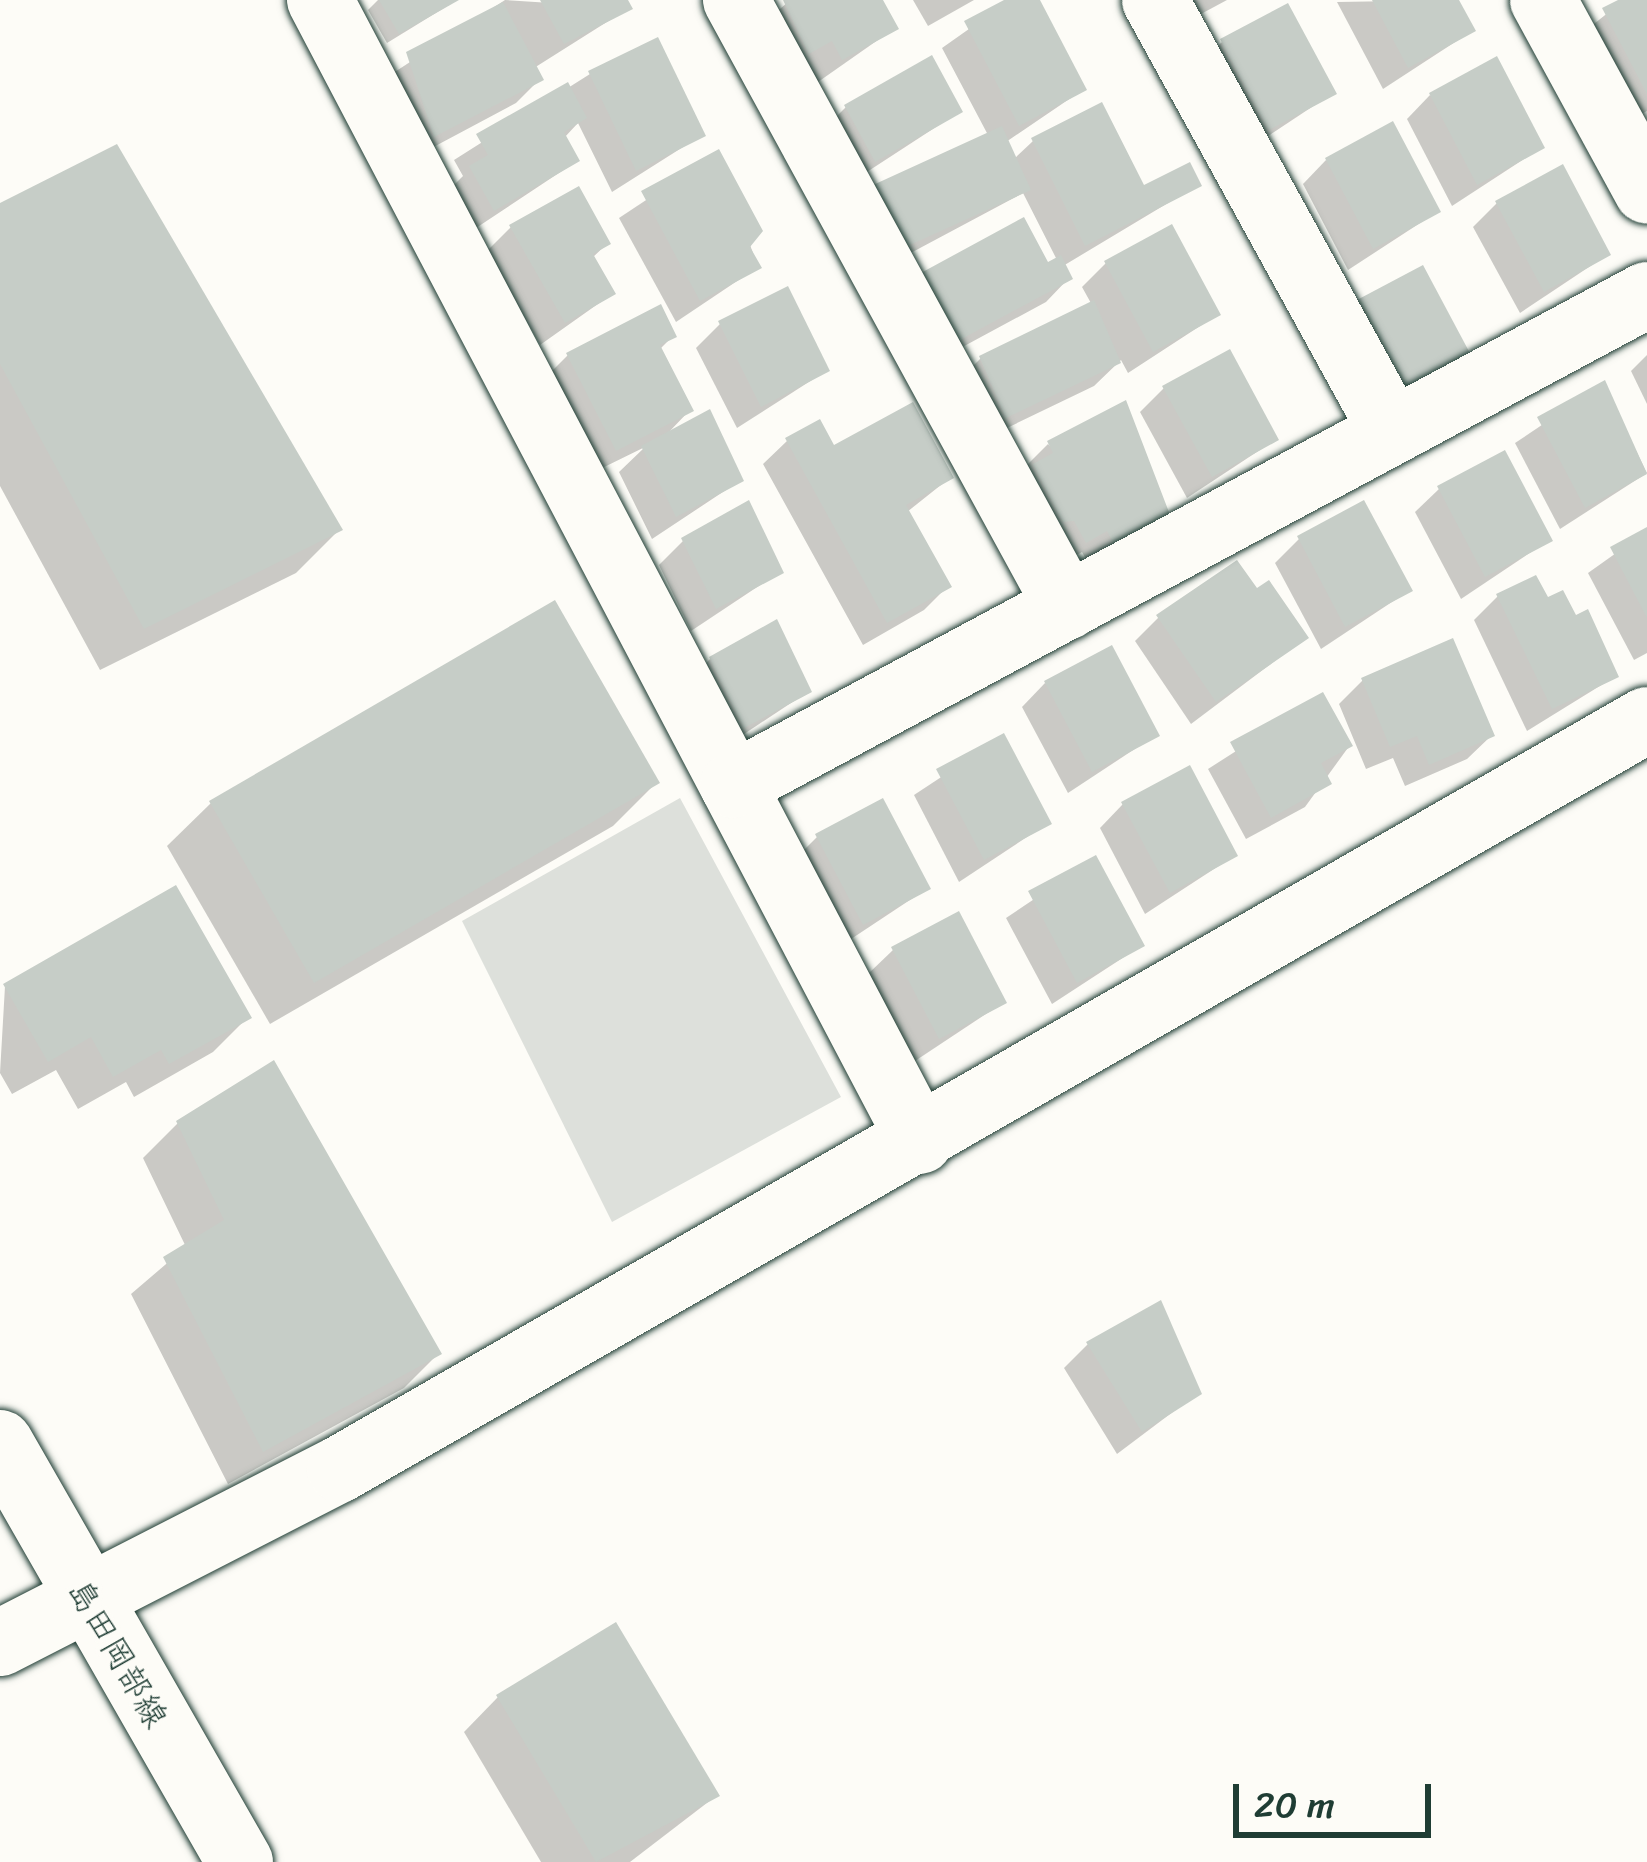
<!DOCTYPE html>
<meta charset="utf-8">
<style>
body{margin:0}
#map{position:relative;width:1647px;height:1862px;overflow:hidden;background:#fdfcf7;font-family:Sriracha,"Klee One",sans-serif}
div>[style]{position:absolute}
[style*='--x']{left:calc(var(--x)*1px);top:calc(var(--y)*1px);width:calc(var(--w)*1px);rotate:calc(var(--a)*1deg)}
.green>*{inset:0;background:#dde0db}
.shadow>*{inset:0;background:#0003}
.building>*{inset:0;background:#c6cdc7}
.roads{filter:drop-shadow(0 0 3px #1f3d34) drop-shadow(0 0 3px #1f3d34)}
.minor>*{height:66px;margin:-33px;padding:0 33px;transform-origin:33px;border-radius:33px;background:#fdfcf7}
.major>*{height:66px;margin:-33px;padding:0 33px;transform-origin:33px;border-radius:33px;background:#fdfcf7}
span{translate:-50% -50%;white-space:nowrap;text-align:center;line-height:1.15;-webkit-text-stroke:9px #fdfcf7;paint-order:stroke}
.street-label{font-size:33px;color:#1f3d34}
.scale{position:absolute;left:1233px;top:1784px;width:198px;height:54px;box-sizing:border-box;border:6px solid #1f3d34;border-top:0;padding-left:15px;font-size:36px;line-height:42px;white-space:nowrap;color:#1f3d34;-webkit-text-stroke:9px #fdfcf7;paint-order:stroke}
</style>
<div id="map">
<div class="green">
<div style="clip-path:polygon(680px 798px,841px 1097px,612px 1222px,462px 921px)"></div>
</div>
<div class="shadow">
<div style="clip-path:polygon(378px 0,457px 0,387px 43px,368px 10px)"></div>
<div style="clip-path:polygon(505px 0,629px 8px,534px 68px,540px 79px,516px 103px,411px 159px,384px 79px)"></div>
<div style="clip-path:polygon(790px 0,880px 0,895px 28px,818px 82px,759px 28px)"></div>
<div style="clip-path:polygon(913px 0,974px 0,928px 26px)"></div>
<div style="clip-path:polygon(1010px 0,1036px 0,1084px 89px,1006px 142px,1014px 159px,1033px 141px,1143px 189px,1198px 185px,1063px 266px,1069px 278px,1046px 302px,931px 364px,1057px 260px,1023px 193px,877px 271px,988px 135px,942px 48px)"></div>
<div style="clip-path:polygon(1161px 0,1227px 0,1175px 28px)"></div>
<div style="clip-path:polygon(1456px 0,1472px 31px,1383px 89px,1337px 2px)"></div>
<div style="clip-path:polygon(1624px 0,1647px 0,1647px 111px,1626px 122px,1580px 35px)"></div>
<div style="clip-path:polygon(1222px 42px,1333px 93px,1244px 152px,1198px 65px)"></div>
<div style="clip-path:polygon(590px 74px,702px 135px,612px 192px,578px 123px,564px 138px,577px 161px,470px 232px,447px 192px,463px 176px,454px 160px)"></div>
<div style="clip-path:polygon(1430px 95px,1541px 148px,1452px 206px,1407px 119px)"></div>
<div style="clip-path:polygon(846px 107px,959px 112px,850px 183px,822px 131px)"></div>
<div style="clip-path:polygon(717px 153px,758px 267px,676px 322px,619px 218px)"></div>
<div style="clip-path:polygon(1326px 160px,1437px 212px,1348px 270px,1303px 184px)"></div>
<div style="clip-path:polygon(1497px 203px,1607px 255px,1520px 313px,1473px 227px)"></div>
<div style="clip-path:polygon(0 206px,339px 530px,296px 573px,100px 670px,0 486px)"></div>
<div style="clip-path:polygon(511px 227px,608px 243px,592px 258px,612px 294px,540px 345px,487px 251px)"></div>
<div style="clip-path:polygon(1106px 263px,1217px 315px,1128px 373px,1121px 360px,1094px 386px,982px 440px,957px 382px,981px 358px,1092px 305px,1082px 287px)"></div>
<div style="clip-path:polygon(720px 324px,826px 371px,737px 428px,696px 348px)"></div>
<div style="clip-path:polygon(673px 336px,659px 350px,690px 410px,668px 433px,741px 480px,652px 539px,619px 472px,645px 447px,592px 473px,544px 379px,568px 355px)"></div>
<div style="clip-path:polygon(1647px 355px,1647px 404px,1631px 371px)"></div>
<div style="clip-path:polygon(1603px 384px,1647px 473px,1560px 529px,1515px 443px)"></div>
<div style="clip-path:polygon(1164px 388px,1275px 440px,1187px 498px,1140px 412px)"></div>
<div style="clip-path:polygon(787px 441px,951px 477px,907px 512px,948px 586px,924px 610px,863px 645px,763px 464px)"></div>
<div style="clip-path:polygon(1048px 444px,1144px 544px,1093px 571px,1082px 552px,1061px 564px,1025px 467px)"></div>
<div style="clip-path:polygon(1439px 489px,1549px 540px,1461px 599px,1415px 512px)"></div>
<div style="clip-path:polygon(1647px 531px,1647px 653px,1634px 660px,1588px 573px)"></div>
<div style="clip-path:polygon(1299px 539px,1410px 590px,1321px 649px,1275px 563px)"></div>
<div style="clip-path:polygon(683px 541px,780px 572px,691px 631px,659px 565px)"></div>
<div style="clip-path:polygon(1256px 592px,1305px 638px,1191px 724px,1135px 641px,1158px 618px)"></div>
<div style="clip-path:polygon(1498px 596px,1546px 601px,1616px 676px,1527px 731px,1474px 620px)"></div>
<div style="clip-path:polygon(710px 659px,809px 691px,720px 750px,687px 683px)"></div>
<div style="clip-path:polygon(1363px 680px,1491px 736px,1467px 759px,1405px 786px,1393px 758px,1366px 769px,1339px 704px)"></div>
<div style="clip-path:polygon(1045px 683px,1156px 735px,1068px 793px,1022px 707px)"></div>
<div style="clip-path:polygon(1322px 696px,1350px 745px,1305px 807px,1246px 839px,1208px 769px)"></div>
<div style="clip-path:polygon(1002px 737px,1048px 823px,959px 882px,914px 795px)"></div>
<div style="clip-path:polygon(657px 782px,613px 826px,270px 1024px,167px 846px,211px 803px)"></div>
<div style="clip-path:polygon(1123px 804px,1234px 856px,1145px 914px,1100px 828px)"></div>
<div style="clip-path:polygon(817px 837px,928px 888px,839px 947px,793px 861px)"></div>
<div style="clip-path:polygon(1094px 859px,1141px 946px,1052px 1004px,1006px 918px)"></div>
<div style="clip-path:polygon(893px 950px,1004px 1002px,915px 1061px,869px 973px)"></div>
<div style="clip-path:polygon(5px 986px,248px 1017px,213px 1052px,134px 1097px,126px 1082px,78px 1109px,56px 1070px,12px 1094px,0 1073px)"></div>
<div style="clip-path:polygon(178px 1123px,439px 1353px,404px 1388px,228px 1484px,131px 1294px,186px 1247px,143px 1158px)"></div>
<div style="clip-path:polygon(1088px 1344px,1198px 1393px,1117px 1454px,1064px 1368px)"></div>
<div style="clip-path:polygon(498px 1697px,716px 1796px,630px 1862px,541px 1862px,464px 1732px)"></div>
</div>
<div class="building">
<div style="clip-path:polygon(379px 0,459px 0,399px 34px)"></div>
<div style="clip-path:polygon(540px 0,628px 0,633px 9px,564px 44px)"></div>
<div style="clip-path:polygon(783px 0,883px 0,899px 29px,842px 60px,832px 41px,809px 54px)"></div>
<div style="clip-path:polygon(1004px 0,1040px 0,1087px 90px,1019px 126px,964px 21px)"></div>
<div style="clip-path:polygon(1372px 0,1459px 0,1476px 31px,1408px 68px)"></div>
<div style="clip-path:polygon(1618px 0,1647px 0,1647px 94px,1602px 8px)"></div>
<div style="clip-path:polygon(503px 2px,544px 80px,434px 137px,406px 52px)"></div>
<div style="clip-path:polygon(1288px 3px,1337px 94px,1269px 130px,1220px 39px)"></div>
<div style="clip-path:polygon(658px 37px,706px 136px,636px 171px,588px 71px)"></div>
<div style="clip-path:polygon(932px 55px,963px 112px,875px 162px,844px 105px)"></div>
<div style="clip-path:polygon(1497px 56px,1545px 148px,1477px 185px,1429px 93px)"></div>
<div style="clip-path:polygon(568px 82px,587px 118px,564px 132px,580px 161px,494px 211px,469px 166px,488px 155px,476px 134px)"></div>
<div style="clip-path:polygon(1102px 102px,1144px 185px,1190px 162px,1202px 186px,1085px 246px,1031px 138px)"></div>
<div style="clip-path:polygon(1393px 121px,1441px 212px,1373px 249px,1325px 158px)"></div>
<div style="clip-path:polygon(1002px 126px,1031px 190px,901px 249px,873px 185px)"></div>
<div style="clip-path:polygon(117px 144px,343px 530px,144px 629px,0 364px,0 203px)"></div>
<div style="clip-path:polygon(719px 149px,763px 231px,750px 247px,762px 268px,700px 301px,641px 191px)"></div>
<div style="clip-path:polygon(1563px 164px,1611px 255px,1544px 292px,1495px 201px)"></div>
<div style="clip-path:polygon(579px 186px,611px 244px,593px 254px,616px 294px,565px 323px,509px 225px)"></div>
<div style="clip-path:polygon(1024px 217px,1048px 262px,1061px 255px,1073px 279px,956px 342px,919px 274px)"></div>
<div style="clip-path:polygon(1172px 224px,1221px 315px,1153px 352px,1104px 261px)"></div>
<div style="clip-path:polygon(1423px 265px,1472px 357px,1403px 393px,1355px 301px)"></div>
<div style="clip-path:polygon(788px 286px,830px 371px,761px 407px,718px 321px)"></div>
<div style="clip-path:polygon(1094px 300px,1121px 363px,1006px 418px,979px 356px)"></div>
<div style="clip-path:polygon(661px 304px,677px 337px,660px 345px,694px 411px,616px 451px,566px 353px)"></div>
<div style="clip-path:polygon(1230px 349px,1279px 440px,1212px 477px,1162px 386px)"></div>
<div style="clip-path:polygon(1605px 380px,1647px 474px,1585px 508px,1537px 417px)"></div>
<div style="clip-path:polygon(1126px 400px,1172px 520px,1117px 549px,1107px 531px,1086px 543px,1074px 521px,1063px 522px,1033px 464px,1053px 453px,1047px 441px)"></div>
<div style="clip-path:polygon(913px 402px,954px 478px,906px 505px,952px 587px,887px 623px,785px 438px,820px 419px,834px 445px)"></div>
<div style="clip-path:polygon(710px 409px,744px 481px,676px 517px,641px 446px)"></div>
<div style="clip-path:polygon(1505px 450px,1553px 541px,1485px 577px,1437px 486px)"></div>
<div style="clip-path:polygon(749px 500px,784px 573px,716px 609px,681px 538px)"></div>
<div style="clip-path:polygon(1364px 500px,1413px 591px,1345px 627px,1297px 536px)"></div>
<div style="clip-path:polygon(1647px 527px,1647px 618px,1610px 547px)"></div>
<div style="clip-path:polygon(1237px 560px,1257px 588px,1269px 580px,1309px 638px,1216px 702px,1156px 615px)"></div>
<div style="clip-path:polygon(1536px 575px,1548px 597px,1563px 590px,1576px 615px,1588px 609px,1619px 677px,1552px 709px,1496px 594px)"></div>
<div style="clip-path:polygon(555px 600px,660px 783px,314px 983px,209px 801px)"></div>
<div style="clip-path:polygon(777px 619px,812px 692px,744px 728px,709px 657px)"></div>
<div style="clip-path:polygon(1453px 638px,1495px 736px,1429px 765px,1417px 736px,1390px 747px,1361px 678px)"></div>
<div style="clip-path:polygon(1112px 645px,1160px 736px,1092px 772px,1044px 681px)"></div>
<div style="clip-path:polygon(1323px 692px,1353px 746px,1321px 763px,1332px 784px,1271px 818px,1230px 742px)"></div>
<div style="clip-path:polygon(1004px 733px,1052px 824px,984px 860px,936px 769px)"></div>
<div style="clip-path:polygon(1190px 765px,1238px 856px,1170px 893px,1121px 802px)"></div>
<div style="clip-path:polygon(883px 798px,931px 889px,863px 925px,815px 834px)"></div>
<div style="clip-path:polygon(1096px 855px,1145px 946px,1077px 983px,1028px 891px)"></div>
<div style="clip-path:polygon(176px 885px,252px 1018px,169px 1064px,161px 1050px,113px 1077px,91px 1037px,48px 1062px,3px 984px)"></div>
<div style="clip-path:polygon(959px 911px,1007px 1003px,939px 1039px,891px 947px)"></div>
<div style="clip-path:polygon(274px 1060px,442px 1354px,263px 1452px,163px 1257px,224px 1220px,176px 1121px)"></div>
<div style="clip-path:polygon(1161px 1300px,1202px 1394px,1142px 1432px,1086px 1342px)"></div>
<div style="clip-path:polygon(616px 1622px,720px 1796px,596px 1862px,496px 1695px)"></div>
</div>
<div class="roads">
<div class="minor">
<div style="--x:320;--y:0;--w:1289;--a:62.26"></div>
<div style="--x:736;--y:0;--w:691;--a:61.36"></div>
<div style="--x:1155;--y:0;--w:492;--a:61.2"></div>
<div style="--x:1543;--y:0;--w:217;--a:61.4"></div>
<div style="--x:733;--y:785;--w:1037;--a:-28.2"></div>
<div style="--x:0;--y:1643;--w:382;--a:-27.1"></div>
<div style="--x:340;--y:1469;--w:1506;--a:-29.82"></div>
</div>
<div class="major">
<div style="--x:0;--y:1443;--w:483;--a:60.2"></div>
</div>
</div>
<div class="street-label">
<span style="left:117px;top:1654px;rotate:60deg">島田岡部線</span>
</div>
<div class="scale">20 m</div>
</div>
